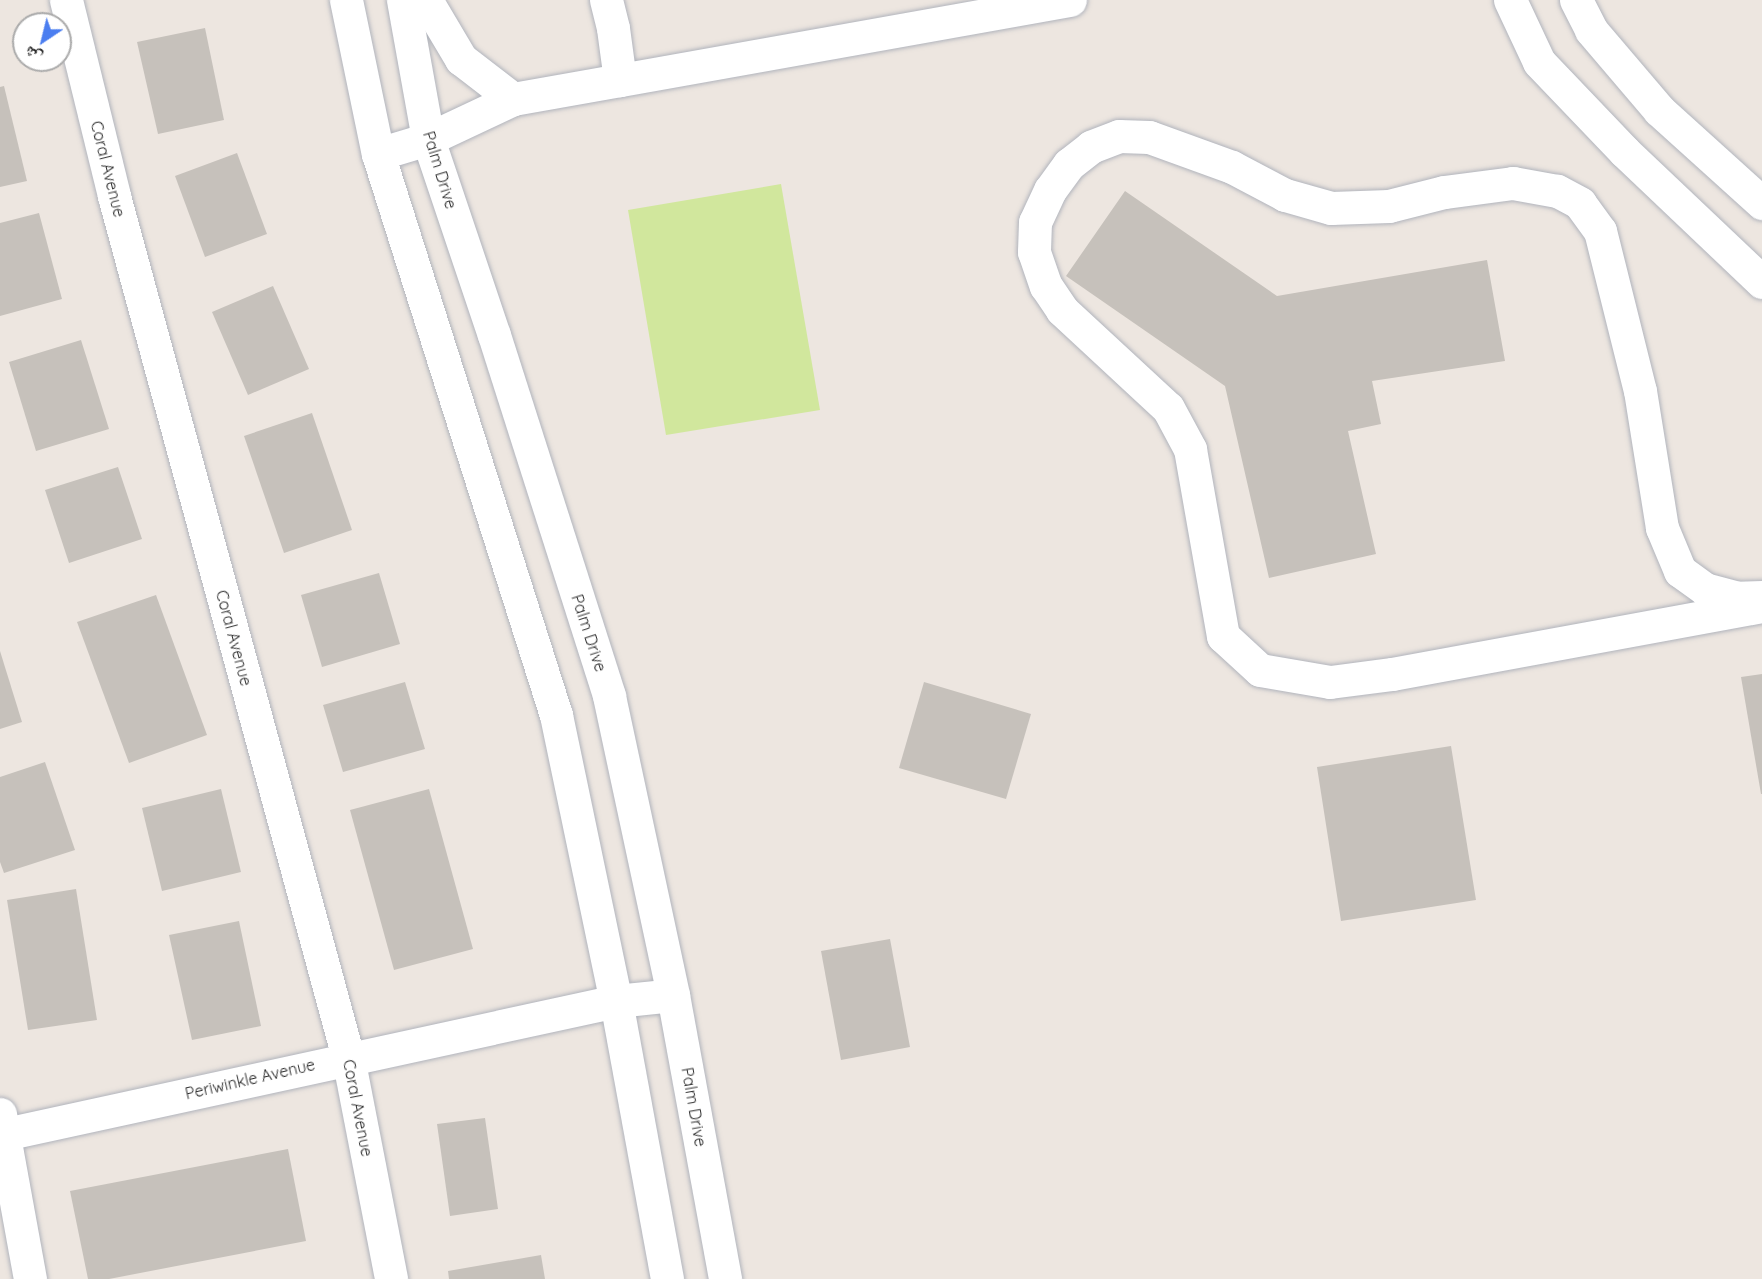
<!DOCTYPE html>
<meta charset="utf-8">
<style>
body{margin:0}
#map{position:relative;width:1762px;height:1279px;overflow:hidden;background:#ede6e0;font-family:Quicksand,"Noto Naskh Arabic",sans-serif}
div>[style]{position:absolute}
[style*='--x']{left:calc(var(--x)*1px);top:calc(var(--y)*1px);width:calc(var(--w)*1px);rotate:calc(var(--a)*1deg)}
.pitch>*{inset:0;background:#d1e79d}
.building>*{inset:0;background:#c6c1bb}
.roads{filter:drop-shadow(0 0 2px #b1b4bc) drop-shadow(0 0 2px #b1b4bc)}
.minor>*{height:33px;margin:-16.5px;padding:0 16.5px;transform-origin:16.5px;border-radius:16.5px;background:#fff}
span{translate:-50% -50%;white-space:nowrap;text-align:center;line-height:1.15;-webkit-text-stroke:5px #fff;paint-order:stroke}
.street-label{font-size:16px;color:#2d2d2d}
.north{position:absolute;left:12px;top:12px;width:60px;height:60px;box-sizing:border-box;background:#fff;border:2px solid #ababab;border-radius:50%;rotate:215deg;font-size:16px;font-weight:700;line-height:24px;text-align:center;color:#2d2d2d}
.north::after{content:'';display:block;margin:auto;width:21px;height:27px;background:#4b7ef0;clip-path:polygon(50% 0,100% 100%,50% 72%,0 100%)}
</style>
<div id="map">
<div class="pitch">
<div style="clip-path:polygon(781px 184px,820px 410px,666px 435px,628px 210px)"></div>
</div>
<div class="building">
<div style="clip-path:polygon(205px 28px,224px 120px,158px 134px,137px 42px)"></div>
<div style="clip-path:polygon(4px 86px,27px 181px,0 187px,0 87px)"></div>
<div style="clip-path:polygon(237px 153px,267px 234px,205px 257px,175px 176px)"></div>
<div style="clip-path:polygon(1125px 191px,1277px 296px,1487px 260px,1505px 361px,1372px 381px,1381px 424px,1348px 431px,1376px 554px,1269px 578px,1225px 386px,1066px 276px)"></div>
<div style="clip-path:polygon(39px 213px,62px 299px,0 316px,0 223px)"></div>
<div style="clip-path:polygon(273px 286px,309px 369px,248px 395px,212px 312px)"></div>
<div style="clip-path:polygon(81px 340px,109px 429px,36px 451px,9px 362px)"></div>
<div style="clip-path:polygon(312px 413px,352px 530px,284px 553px,244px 436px)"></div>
<div style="clip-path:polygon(118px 467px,142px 539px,69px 563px,45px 490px)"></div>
<div style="clip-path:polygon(379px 573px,400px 644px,322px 667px,301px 595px)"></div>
<div style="clip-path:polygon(156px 595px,207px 735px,129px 763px,77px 622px)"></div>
<div style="clip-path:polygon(0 651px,22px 722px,0 729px)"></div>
<div style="clip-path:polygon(1762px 674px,1762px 794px,1761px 794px,1741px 677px)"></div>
<div style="clip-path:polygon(405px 682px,425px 749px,343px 772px,323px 705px)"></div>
<div style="clip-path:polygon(924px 682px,1031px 714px,1006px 799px,899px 768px)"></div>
<div style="clip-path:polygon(1451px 746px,1476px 900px,1341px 921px,1317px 767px)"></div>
<div style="clip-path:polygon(45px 762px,75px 850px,4px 873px,0 862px,0 777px)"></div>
<div style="clip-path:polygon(221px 789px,241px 872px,162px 891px,142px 808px)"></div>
<div style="clip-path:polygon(429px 789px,473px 949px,394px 970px,350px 810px)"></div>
<div style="clip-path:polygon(76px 889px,97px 1020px,28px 1030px,7px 900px)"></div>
<div style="clip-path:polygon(239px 921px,261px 1026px,192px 1040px,169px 935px)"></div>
<div style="clip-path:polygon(890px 939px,910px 1047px,841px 1060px,821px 951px)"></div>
<div style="clip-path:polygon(485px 1118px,498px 1209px,450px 1216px,437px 1124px)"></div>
<div style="clip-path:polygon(288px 1149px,306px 1241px,109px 1279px,88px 1279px,70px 1191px)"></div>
<div style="clip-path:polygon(541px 1255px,545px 1279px,449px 1279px,448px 1271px)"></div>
</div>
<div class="roads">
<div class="minor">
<div style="--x:66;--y:0;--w:202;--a:76.2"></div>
<div style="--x:114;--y:196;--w:892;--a:74.8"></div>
<div style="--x:348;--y:1057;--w:226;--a:79"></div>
<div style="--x:346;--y:0;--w:157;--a:78.3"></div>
<div style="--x:378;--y:154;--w:589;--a:72.4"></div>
<div style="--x:556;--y:715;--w:292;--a:78.2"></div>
<div style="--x:616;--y:1001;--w:283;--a:79.6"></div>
<div style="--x:403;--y:0;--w:141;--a:79.8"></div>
<div style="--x:428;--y:139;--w:207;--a:71.4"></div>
<div style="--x:494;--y:335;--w:379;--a:72.3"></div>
<div style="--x:609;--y:696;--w:306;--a:77.9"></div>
<div style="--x:673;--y:995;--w:289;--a:79.6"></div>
<div style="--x:426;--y:0;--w:69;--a:59.3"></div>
<div style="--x:461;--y:59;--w:66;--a:37.6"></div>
<div style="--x:1510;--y:0;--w:68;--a:64.9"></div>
<div style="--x:1539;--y:62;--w:124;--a:46.3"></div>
<div style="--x:1625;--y:152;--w:189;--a:43.5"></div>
<div style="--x:1576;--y:0;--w:34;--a:63"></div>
<div style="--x:1591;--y:30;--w:105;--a:49.6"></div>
<div style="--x:1659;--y:110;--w:139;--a:42.1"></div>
<div style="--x:620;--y:80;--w:457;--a:-10.1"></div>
<div style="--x:378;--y:154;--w:52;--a:-16.7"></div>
<div style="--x:428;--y:139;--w:94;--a:-25.2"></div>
<div style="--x:513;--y:99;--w:109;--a:-10.1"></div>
<div style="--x:620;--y:80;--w:52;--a:-97.7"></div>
<div style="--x:613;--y:28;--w:29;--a:-104"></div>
<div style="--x:1762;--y:597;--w:24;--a:178"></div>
<div style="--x:1738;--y:598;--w:34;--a:-165"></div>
<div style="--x:1705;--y:589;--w:31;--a:-144"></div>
<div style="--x:1680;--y:571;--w:47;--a:-112.7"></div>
<div style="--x:1662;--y:528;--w:139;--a:-99.1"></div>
<div style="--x:1640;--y:391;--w:165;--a:-104"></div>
<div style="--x:1600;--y:231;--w:34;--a:-126"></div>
<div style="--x:1580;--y:203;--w:26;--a:-152"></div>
<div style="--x:1557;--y:191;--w:45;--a:-169.7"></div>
<div style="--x:1513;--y:183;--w:70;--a:172.6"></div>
<div style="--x:1444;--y:192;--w:57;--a:165.7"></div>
<div style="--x:1389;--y:206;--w:58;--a:178"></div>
<div style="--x:1331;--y:208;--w:48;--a:-164.2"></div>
<div style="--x:1285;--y:195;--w:60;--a:-152.2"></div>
<div style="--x:1232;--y:167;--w:88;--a:-160.1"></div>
<div style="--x:1149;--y:137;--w:30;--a:-178"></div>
<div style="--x:1119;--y:136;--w:30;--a:159"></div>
<div style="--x:1091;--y:147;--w:28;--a:142"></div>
<div style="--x:1069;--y:164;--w:32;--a:126"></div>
<div style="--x:1050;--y:190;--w:35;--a:115"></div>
<div style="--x:1035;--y:222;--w:30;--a:92"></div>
<div style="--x:1034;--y:252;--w:36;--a:71"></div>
<div style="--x:1046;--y:286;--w:29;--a:56"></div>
<div style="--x:1062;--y:310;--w:144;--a:42.8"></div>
<div style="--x:1168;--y:408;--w:47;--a:61.8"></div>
<div style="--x:1190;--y:449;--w:190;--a:80"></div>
<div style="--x:1223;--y:636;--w:50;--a:42.6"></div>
<div style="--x:1260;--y:670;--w:71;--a:9.7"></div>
<div style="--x:1330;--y:682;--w:63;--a:-7.4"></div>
<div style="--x:1392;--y:674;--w:376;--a:-10.4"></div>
<div style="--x:0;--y:1114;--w:168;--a:79.7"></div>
<div style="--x:5;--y:1134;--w:625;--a:-12.28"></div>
<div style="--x:616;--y:1001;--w:57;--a:-6"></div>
</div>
</div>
<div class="street-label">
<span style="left:108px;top:169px;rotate:76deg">Coral Avenue</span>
<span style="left:440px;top:170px;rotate:73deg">Palm Drive</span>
<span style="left:589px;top:633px;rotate:72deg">Palm Drive</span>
<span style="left:234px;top:638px;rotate:75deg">Coral Avenue</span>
<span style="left:250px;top:1079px;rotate:-13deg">Periwinkle Avenue</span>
<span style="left:694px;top:1107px;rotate:80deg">Palm Drive</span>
<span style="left:358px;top:1108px;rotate:79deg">Coral Avenue</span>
</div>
<div class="north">ش</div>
</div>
